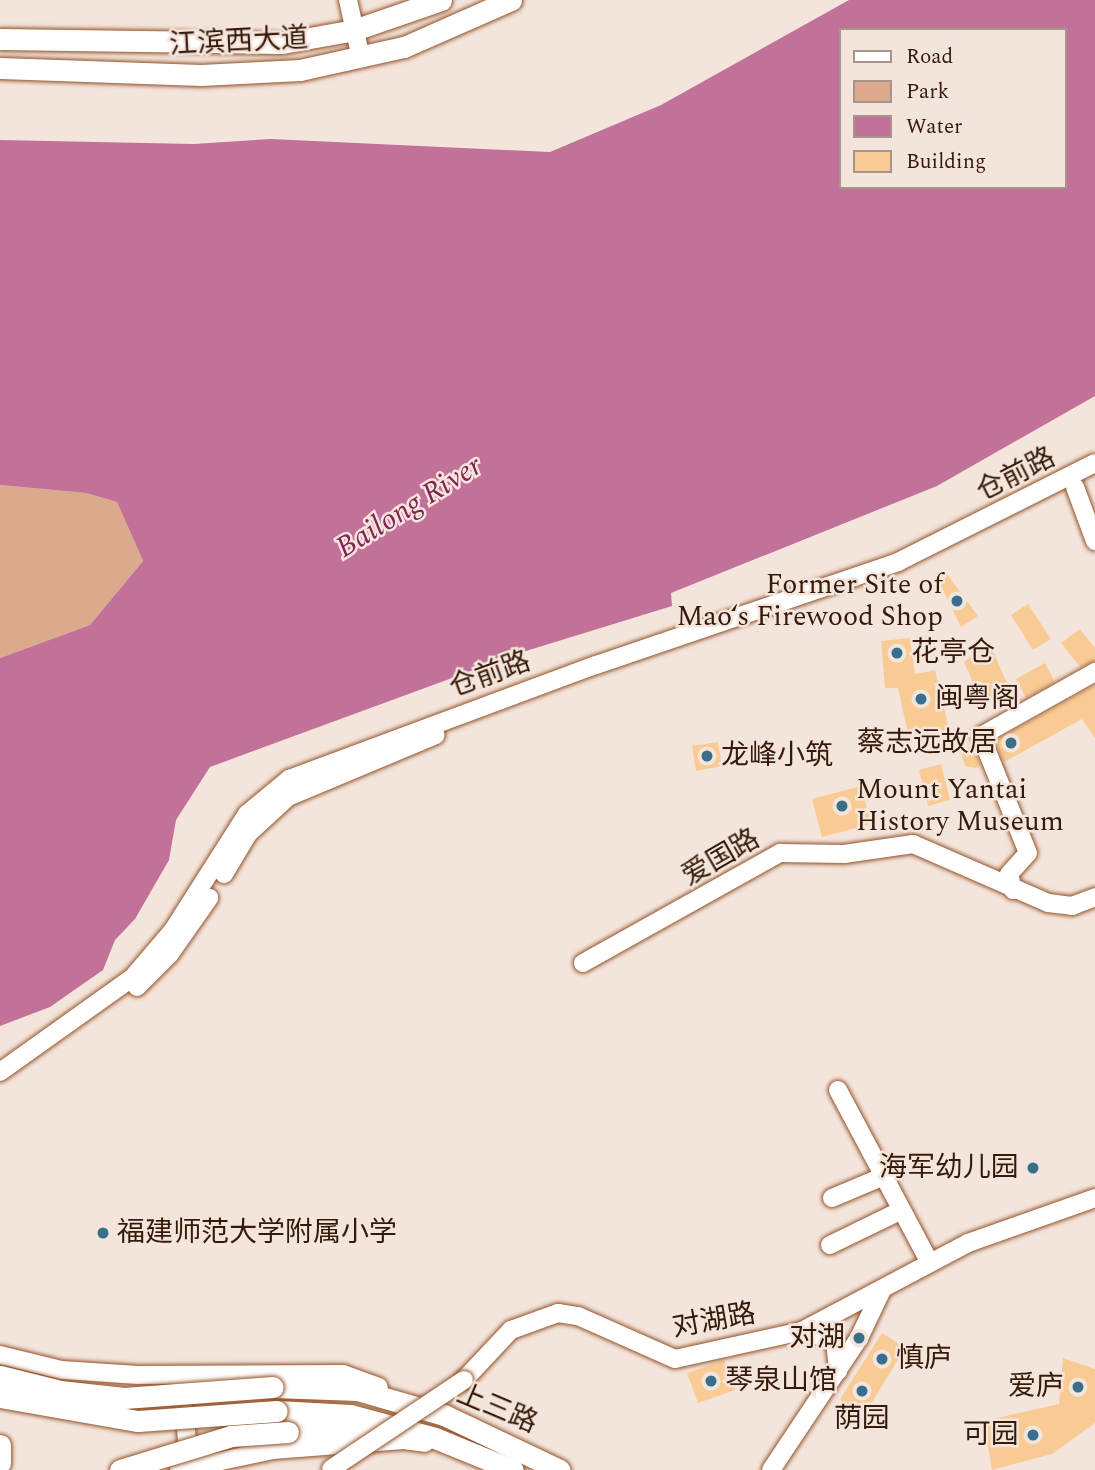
<!DOCTYPE html>
<meta charset="utf-8">
<style>
body{margin:0}
#map{position:relative;width:1095px;height:1470px;overflow:hidden;background:#f4e5dc;font-family:Spectral,"Noto Sans SC",serif}
div>[style]{position:absolute}
[style*='--x']{left:calc(var(--x)*1px);top:calc(var(--y)*1px);width:calc(var(--w)*1px);rotate:calc(var(--a)*1deg)}
.green>*{inset:0;background:#dba98c}
.water>*{inset:0;background:#c27298}
.building>*{inset:0;background:#f9cb94}
.roads{filter:drop-shadow(0 0 2px #935228) drop-shadow(0 0 2px #935228)}
.minor>*{height:18px;margin:-9px;padding:0 9px;transform-origin:9px;border-radius:9px;background:#fff}
.major>*{height:21px;margin:-10.5px;padding:0 10.5px;transform-origin:10.5px;border-radius:10.5px;background:#fff}
.bridges{filter:drop-shadow(0 0 2px #935228) drop-shadow(0 0 2px #935228)}
.minor-bridge>*{height:18px;margin:-9px;padding:0 9px;transform-origin:9px;border-radius:9px;background:#fff}
.major-bridge>*{height:21px;margin:-10.5px;padding:0 10.5px;transform-origin:10.5px;border-radius:10.5px;background:#fff}
.dots>*{width:19px;height:19px;translate:-50% -50%;box-sizing:border-box;border:4px solid #f4e5dc;border-radius:50%}
span{translate:-50% -50%;white-space:nowrap;text-align:center;line-height:1.15;-webkit-text-stroke:5px #f4e5dc;paint-order:stroke}
.street-label{font-size:28px;color:#351a09}
.poi-label{font-size:28px;color:#351a09}
.right{translate:-100% -50%;text-align:right}
.left{translate:0 -50%;text-align:left}
.water-label{font-size:30px;color:#822256;font-style:italic}
.legend{position:absolute;left:839px;top:28px;width:228px;height:161px;box-sizing:border-box;background:#f4e5dc;border:2px solid #a89488;margin:0;padding:9px 12px;list-style:none;font-size:21px;color:#351a09}
.legend li{display:flex;align-items:center;gap:14px;height:35px}
.legend b{width:35px;border:2px solid #a89488}
</style>
<div id="map">
<div class="green">
<div style="clip-path:polygon(0 485px,86px 493px,117px 502px,143px 561px,90px 625px,0 658px)"></div>
</div>
<div class="water">
<div style="clip-path:polygon(evenodd,849px 0,1095px 0,1095px 396px,937px 486px,671px 593px,672px 606px,526px 651px,210px 767px,176px 820px,169px 860px,135px 919px,115px 940px,103px 970px,50px 1007px,0 1026px,0 658px,90px 625px,143px 561px,117px 502px,86px 493px,0 485px,0 140px,194px 144px,271px 139px,550px 152px,661px 105px,849px 0,841px 30px,1065px 30px,1065px 187px,841px 187px,841px 30px)"></div>
</div>
<div class="building">
<div style="clip-path:polygon(947px 574px,978px 616px,961px 627px,941px 586px)"></div>
<div style="clip-path:polygon(1028px 604px,1051px 639px,1033px 650px,1011px 615px)"></div>
<div style="clip-path:polygon(1080px 629px,1095px 648px,1095px 661px,1080px 667px,1061px 643px)"></div>
<div style="clip-path:polygon(910px 638px,915px 674px,935px 670px,951px 738px,921px 743px,920px 737px,909px 739px,898px 688px,885px 688px,881px 641px)"></div>
<div style="clip-path:polygon(989px 642px,1010px 690px,982px 703px,964px 662px)"></div>
<div style="clip-path:polygon(1045px 663px,1055px 682px,1026px 698px,1016px 679px)"></div>
<div style="clip-path:polygon(1095px 685px,1095px 738px,1082px 719px,1004px 762px,995px 741px)"></div>
<div style="clip-path:polygon(718px 742px,722px 766px,696px 771px,692px 746px)"></div>
<div style="clip-path:polygon(973px 746px,980px 765px,976px 768px,965px 766px,960px 750px)"></div>
<div style="clip-path:polygon(941px 764px,950px 800px,928px 806px,919px 770px)"></div>
<div style="clip-path:polygon(861px 786px,871px 824px,822px 837px,812px 799px)"></div>
<div style="clip-path:polygon(882px 1333px,905px 1348px,863px 1417px,840px 1399px)"></div>
<div style="clip-path:polygon(1063px 1358px,1095px 1369px,1095px 1423px,1052px 1454px,992px 1470px,984px 1421px,1059px 1404px)"></div>
<div style="clip-path:polygon(724px 1360px,735px 1390px,698px 1403px,687px 1373px)"></div>
</div>
<div class="roads">
<div class="minor">
<div style="--x:348;--y:0;--w:59;--a:77.4"></div>
<div style="--x:1075;--y:487;--w:58;--a:69.7"></div>
<div style="--x:224;--y:874;--w:47;--a:-59"></div>
<div style="--x:248;--y:834;--w:54;--a:-42.8"></div>
<div style="--x:288;--y:797;--w:160;--a:-22.7"></div>
<div style="--x:1013;--y:890;--w:16;--a:-104"></div>
<div style="--x:1009;--y:874;--w:28;--a:-48"></div>
<div style="--x:1028;--y:853;--w:126;--a:-111.9"></div>
<div style="--x:981;--y:736;--w:131;--a:-29.3"></div>
<div style="--x:583;--y:963;--w:226;--a:-29.2"></div>
<div style="--x:780;--y:853;--w:64;--a:0.9"></div>
<div style="--x:844;--y:854;--w:70;--a:-8.2"></div>
<div style="--x:913;--y:844;--w:147;--a:23.6"></div>
<div style="--x:1048;--y:903;--w:24;--a:7"></div>
<div style="--x:1072;--y:906;--w:25;--a:-21"></div>
<div style="--x:137;--y:987;--w:45;--a:-45"></div>
<div style="--x:169;--y:955;--w:70;--a:-54.9"></div>
<div style="--x:0;--y:1072;--w:163;--a:-35.5"></div>
<div style="--x:133;--y:977;--w:62;--a:-49.6"></div>
<div style="--x:173;--y:930;--w:138;--a:-57.5"></div>
<div style="--x:247;--y:814;--w:55;--a:-39.8"></div>
<div style="--x:289;--y:779;--w:327;--a:-20.4"></div>
<div style="--x:596;--y:665;--w:319;--a:-18.8"></div>
<div style="--x:898;--y:562;--w:220;--a:-26.7"></div>
<div style="--x:838;--y:1090;--w:194;--a:62"></div>
<div style="--x:832;--y:1198;--w:54;--a:-22.8"></div>
<div style="--x:830;--y:1245;--w:78;--a:-25.9"></div>
<div style="--x:802;--y:1331;--w:34;--a:17"></div>
<div style="--x:835;--y:1341;--w:30;--a:84"></div>
<div style="--x:0;--y:1355;--w:63;--a:13.8"></div>
<div style="--x:61;--y:1370;--w:77;--a:3.7"></div>
<div style="--x:138;--y:1375;--w:205;--a:-0.3"></div>
<div style="--x:343;--y:1374;--w:38;--a:20"></div>
<div style="--x:181;--y:1380;--w:80;--a:84.3"></div>
<div style="--x:464;--y:1380;--w:69;--a:-46.8"></div>
<div style="--x:511;--y:1330;--w:50;--a:-19.9"></div>
<div style="--x:558;--y:1313;--w:20;--a:9"></div>
<div style="--x:578;--y:1316;--w:106;--a:23.9"></div>
<div style="--x:675;--y:1359;--w:130;--a:-12.4"></div>
<div style="--x:802;--y:1331;--w:188;--a:-27.9"></div>
<div style="--x:968;--y:1243;--w:135;--a:-19.5"></div>
<div style="--x:179;--y:1470;--w:95;--a:-12.1"></div>
<div style="--x:272;--y:1450;--w:132;--a:-4.3"></div>
<div style="--x:404;--y:1440;--w:21;--a:8"></div>
<div style="--x:771;--y:1470;--w:159;--a:-56.3"></div>
<div style="--x:859;--y:1338;--w:53;--a:-64.4"></div>
</div>
<div class="major">
<div style="--x:0;--y:39;--w:282;--a:0.8"></div>
<div style="--x:282;--y:43;--w:73;--a:-10.2"></div>
<div style="--x:354;--y:30;--w:92;--a:-19"></div>
<div style="--x:0;--y:68;--w:201;--a:2"></div>
<div style="--x:201;--y:75;--w:99;--a:-2.9"></div>
<div style="--x:300;--y:70;--w:107;--a:-12.5"></div>
<div style="--x:404;--y:47;--w:117;--a:-23.7"></div>
<div style="--x:273;--y:1387;--w:84;--a:2"></div>
<div style="--x:357;--y:1390;--w:91;--a:16"></div>
<div style="--x:444;--y:1415;--w:128;--a:25.4"></div>
<div style="--x:277;--y:1411;--w:73;--a:3.1"></div>
<div style="--x:350;--y:1415;--w:88;--a:15.1"></div>
<div style="--x:435;--y:1438;--w:84;--a:22.3"></div>
<div style="--x:288;--y:1432;--w:78;--a:-3.7"></div>
<div style="--x:0;--y:1445;--w:18;--a:90"></div>
</div>
</div>
<div class="bridges">
<div class="minor-bridge">
<div style="--x:331;--y:1469;--w:160;--a:-33.8"></div>
</div>
<div class="major-bridge">
<div style="--x:0;--y:1376;--w:62;--a:14"></div>
<div style="--x:60;--y:1391;--w:64;--a:6.2"></div>
<div style="--x:124;--y:1398;--w:149;--a:-4.2"></div>
<div style="--x:0;--y:1397;--w:140;--a:9.9"></div>
<div style="--x:138;--y:1421;--w:139;--a:-4.1"></div>
<div style="--x:120;--y:1470;--w:116;--a:-17"></div>
<div style="--x:231;--y:1436;--w:57;--a:-4"></div>
</div>
</div>
<div class="dots">
<div style="left:957px;top:601px;background:#386f8a"></div>
<div style="left:897px;top:653px;background:#386f8a"></div>
<div style="left:921px;top:699px;background:#386f8a"></div>
<div style="left:1011px;top:743px;background:#386f8a"></div>
<div style="left:707px;top:756px;background:#386f8a"></div>
<div style="left:842px;top:806px;background:#386f8a"></div>
<div style="left:1033px;top:1168px;background:#386f8a"></div>
<div style="left:103px;top:1233px;background:#386f8a"></div>
<div style="left:859px;top:1338px;background:#386f8a"></div>
<div style="left:882px;top:1359px;background:#386f8a"></div>
<div style="left:711px;top:1381px;background:#386f8a"></div>
<div style="left:1078px;top:1387px;background:#386f8a"></div>
<div style="left:862px;top:1391px;background:#386f8a"></div>
<div style="left:1033px;top:1435px;background:#386f8a"></div>
</div>
<div class="street-label">
<span style="left:239px;top:42px;rotate:-3deg">江滨西大道</span>
<span style="left:1016px;top:475px;rotate:-27deg">仓前路</span>
<span style="left:490px;top:675px;rotate:-20deg">仓前路</span>
<span style="left:721px;top:858px;rotate:-30deg">爱国路</span>
<span style="left:714px;top:1321px;rotate:-10deg">对湖路</span>
<span style="left:497px;top:1409px;rotate:23deg">上三路</span>
</div>
<div class="poi-label">
<span class="right" style="left:943px;top:601px">Former Site of<br>Mao‘s Firewood Shop</span>
<span class="left" style="left:911px;top:653px">花亭仓</span>
<span class="left" style="left:935px;top:699px">闽粤阁</span>
<span class="right" style="left:997px;top:743px">蔡志远故居</span>
<span class="left" style="left:721px;top:756px">龙峰小筑</span>
<span class="left" style="left:856px;top:806px">Mount Yantai<br>History Museum</span>
<span class="right" style="left:1019px;top:1168px">海军幼儿园</span>
<span class="left" style="left:117px;top:1233px">福建师范大学附属小学</span>
<span class="right" style="left:845px;top:1338px">对湖</span>
<span class="left" style="left:896px;top:1359px">慎庐</span>
<span class="left" style="left:725px;top:1381px">琴泉山馆</span>
<span class="right" style="left:1064px;top:1387px">爱庐</span>
<span style="left:862px;top:1419px">荫园</span>
<span class="right" style="left:1019px;top:1435px">可园</span>
</div>
<div class="water-label">
<span style="left:409px;top:507px;rotate:-32deg">Bailong River</span>
</div>
<ul class="legend">
<li><b style="height:9px;background:#fff"></b>Road</li>
<li><b style="height:19px;background:#dba98c"></b>Park</li>
<li><b style="height:19px;background:#c27298"></b>Water</li>
<li><b style="height:19px;background:#f9cb94"></b>Building</li>
</ul>
</div>
